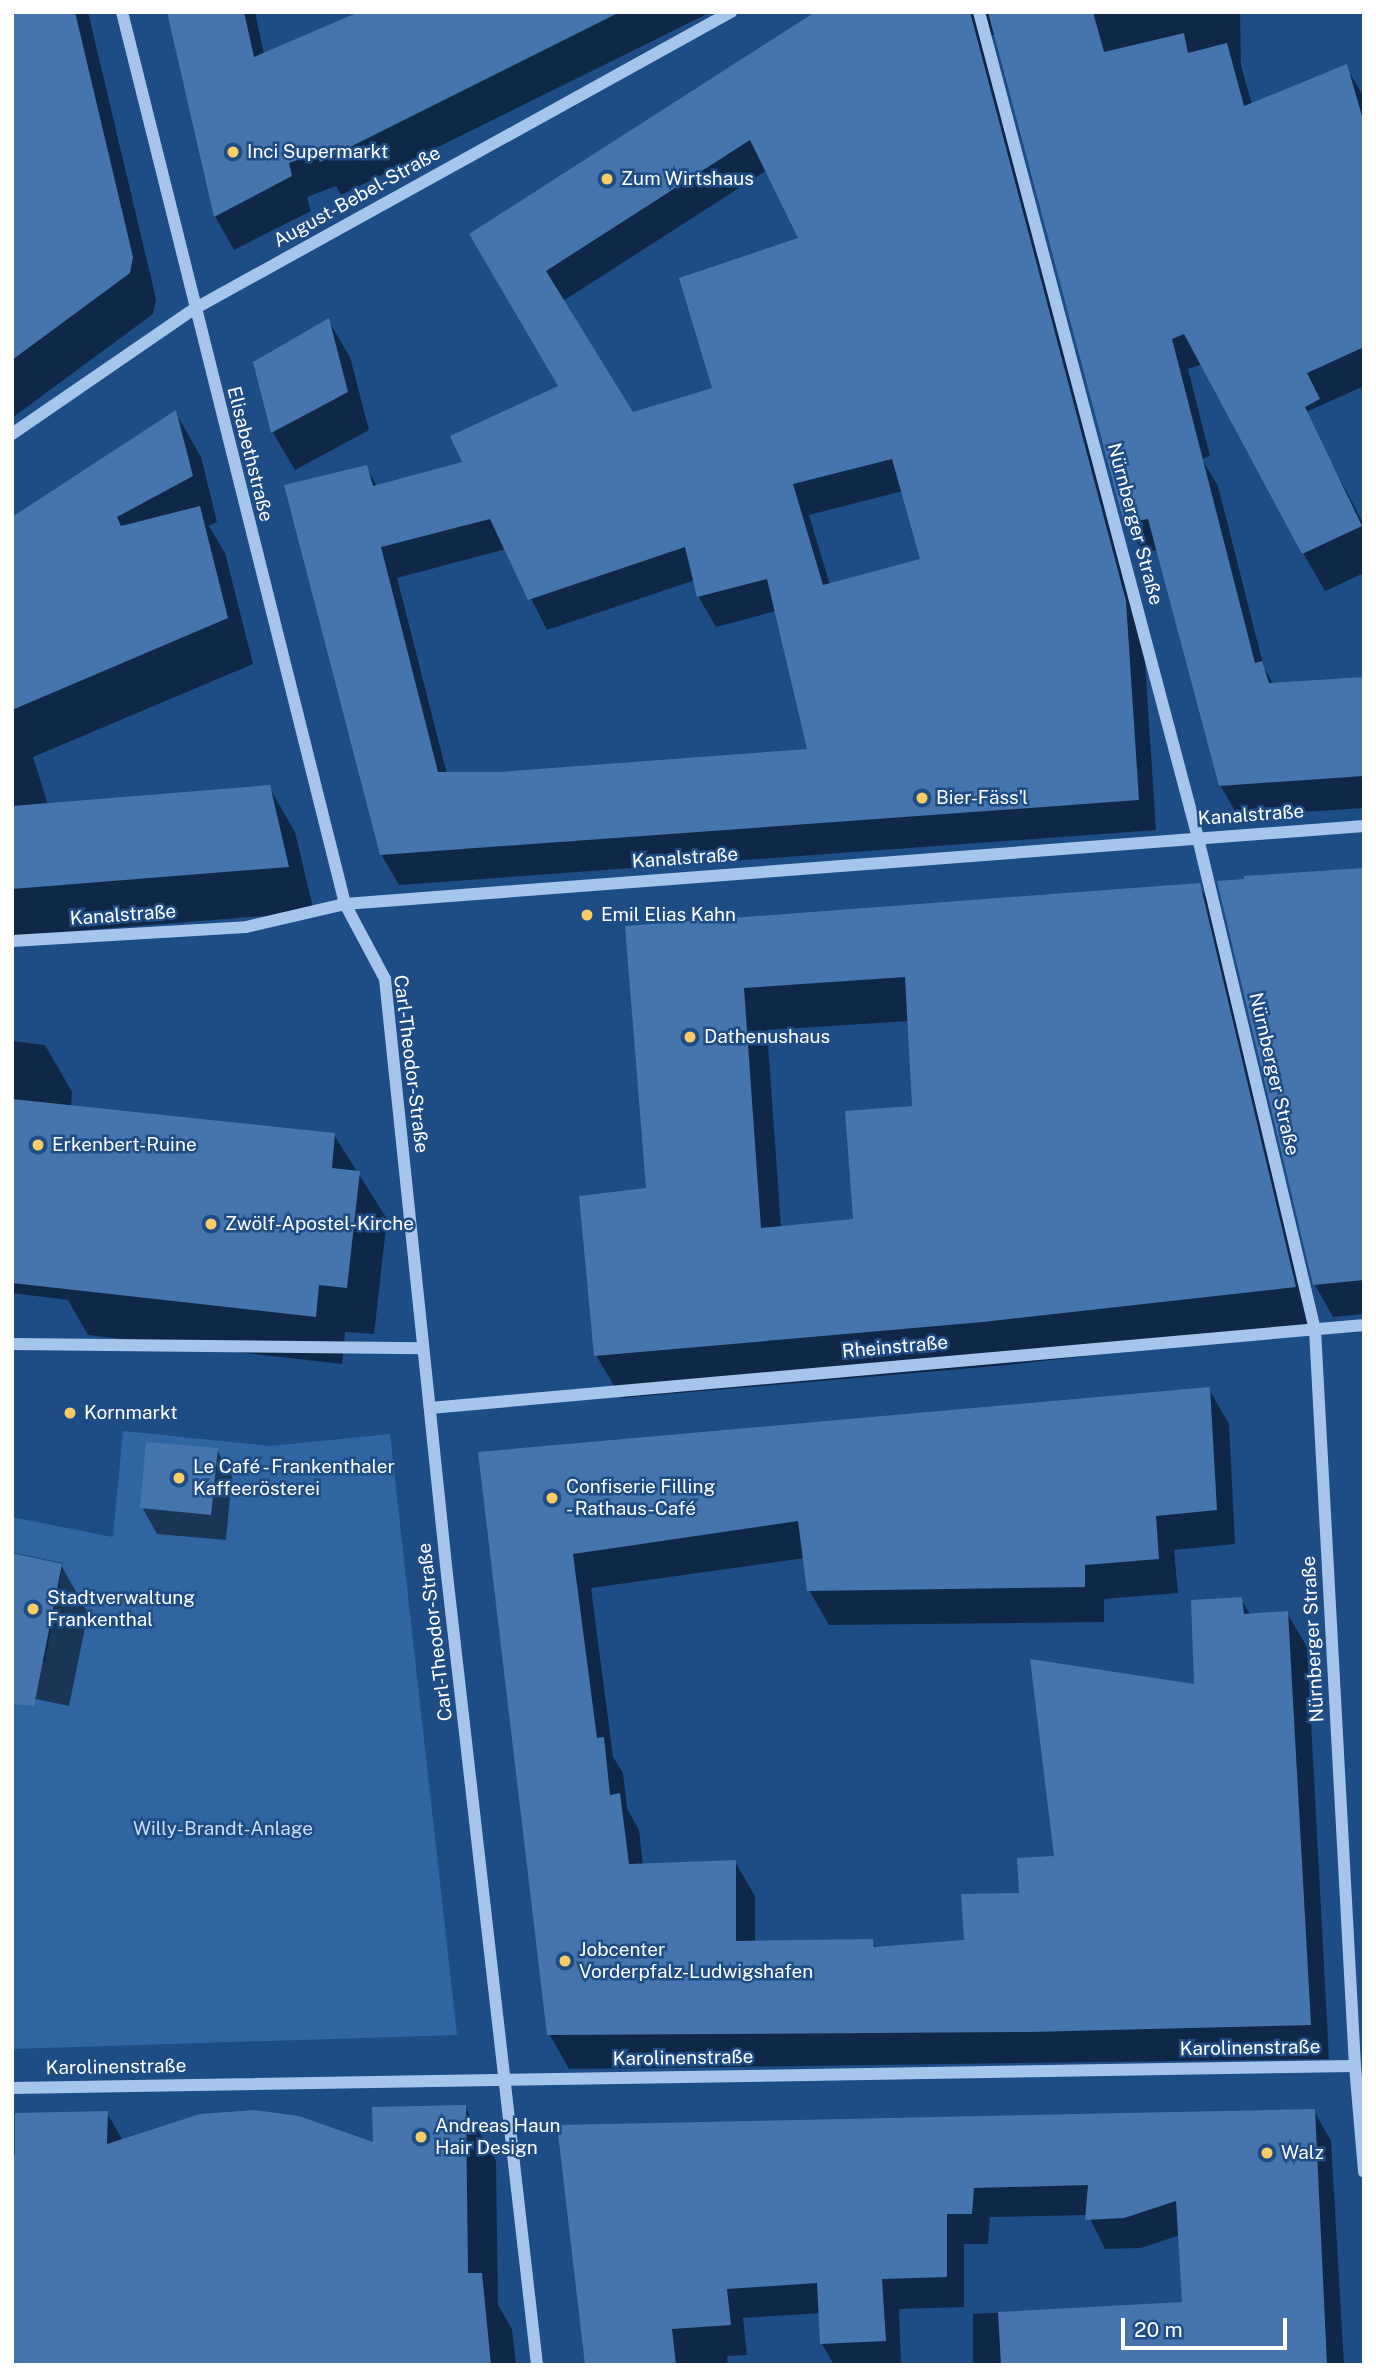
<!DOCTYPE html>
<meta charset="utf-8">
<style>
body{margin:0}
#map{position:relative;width:1376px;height:2377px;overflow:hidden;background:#1e4c85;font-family:"Public Sans",sans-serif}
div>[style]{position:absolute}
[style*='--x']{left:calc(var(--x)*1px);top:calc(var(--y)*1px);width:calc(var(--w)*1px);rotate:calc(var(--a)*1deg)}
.green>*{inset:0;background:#3165a2}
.shadow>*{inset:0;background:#0007}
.building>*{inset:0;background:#4675ad}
.minor>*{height:12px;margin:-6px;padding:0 6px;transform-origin:6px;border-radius:6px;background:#a5c5ea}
.dots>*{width:19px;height:19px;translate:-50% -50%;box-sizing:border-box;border:4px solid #1e4c85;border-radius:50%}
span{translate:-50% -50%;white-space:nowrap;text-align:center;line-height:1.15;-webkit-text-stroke:5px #1e4c85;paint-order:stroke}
.poi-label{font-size:19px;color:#fff}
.left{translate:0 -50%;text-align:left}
.street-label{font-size:19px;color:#fff}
.park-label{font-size:19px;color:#cadff8}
.frame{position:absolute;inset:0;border:14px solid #fff;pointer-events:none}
.scale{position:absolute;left:1121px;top:2318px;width:166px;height:32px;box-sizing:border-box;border:4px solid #fff;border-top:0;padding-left:9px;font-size:21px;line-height:24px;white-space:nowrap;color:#fff;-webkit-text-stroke:5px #1e4c85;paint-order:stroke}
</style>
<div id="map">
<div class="green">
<div style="clip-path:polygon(123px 1431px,271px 1446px,390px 1434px,457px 2035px,12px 2049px,12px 1655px,45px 1662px,63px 1563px,12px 1552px,12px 1517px,113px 1537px)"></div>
</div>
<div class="shadow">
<div style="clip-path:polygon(12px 12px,88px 12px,156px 299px,153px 314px,12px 418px)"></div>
<div style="clip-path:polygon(168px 12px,255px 12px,264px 54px,363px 12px,711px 12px,341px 195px,336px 186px,307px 197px,311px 211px,234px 250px,215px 216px)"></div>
<div style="clip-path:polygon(evenodd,820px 12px,1240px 12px,1241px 66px,1252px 104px,1346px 67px,1364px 97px,1364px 386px,1244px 440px,1203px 364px,1188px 369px,1210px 456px,1202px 459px,1218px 486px,1264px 668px,1274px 685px,1364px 679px,1364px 808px,1238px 816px,1220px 785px,1158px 550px,1143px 553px,1125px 522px,996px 34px,989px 37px,1143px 633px,1156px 830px,399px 885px,381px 854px,366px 467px,377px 486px,464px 463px,560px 387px,471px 234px,820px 12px,767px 170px,800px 239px,714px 389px,632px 414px,563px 301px,767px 170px,820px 12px,903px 491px,922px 560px,830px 585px,809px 515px,903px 491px,820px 12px,506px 549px,547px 630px,695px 580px,698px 596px,716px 627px,776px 611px,809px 751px,499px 774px,447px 774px,397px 578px,506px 549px)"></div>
<div style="clip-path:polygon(328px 320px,350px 357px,369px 430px,295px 470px,273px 433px,255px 363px)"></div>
<div style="clip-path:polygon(176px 413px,201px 457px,217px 522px,209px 526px,225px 553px,253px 664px,33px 757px,48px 805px,269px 787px,295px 832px,314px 912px,12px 936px,12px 520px)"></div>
<div style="clip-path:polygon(1314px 429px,1364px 525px,1364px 573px,1325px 591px,1303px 553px)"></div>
<div style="clip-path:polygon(1364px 870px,1364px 1314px,1333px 1317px,1315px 1285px)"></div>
<div style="clip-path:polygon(evenodd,1199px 885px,1224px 928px,1319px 1330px,1008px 1365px,621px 1398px,596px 1355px,648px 1190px,627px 928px,1199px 885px,909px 1021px,914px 1108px,855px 1221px,781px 1228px,767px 1030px,909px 1021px)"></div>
<div style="clip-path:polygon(12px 1041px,45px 1045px,72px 1092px,71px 1107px,334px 1135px,387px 1219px,374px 1334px,345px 1332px,342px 1364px,88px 1335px,68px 1300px,12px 1293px)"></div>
<div style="clip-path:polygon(1362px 1373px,1364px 1373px,1364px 1410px)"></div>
<div style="clip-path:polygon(1209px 1389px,1229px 1424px,1235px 1544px,1174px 1550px,1178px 1593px,1104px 1599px,1104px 1622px,829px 1625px,809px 1590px,805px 1558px,591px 1588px,613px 1757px,623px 1773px,627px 1808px,639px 1830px,643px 1865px,735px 1862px,755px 1896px,755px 1942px,872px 1941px,877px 1949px,966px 1942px,1021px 1895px,1056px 1858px,1196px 1686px,1241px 1599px,1251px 1616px,1287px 1613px,1307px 1647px,1329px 2059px,569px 2069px,549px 2034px,480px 1453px)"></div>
<div style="clip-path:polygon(217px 1450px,232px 1476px,226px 1540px,157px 1534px,142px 1507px)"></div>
<div style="clip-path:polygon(61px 1565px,88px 1613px,69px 1706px,12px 1694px)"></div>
<div style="clip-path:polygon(465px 2107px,496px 2161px,498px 2305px,512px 2329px,516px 2365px,198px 2365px,374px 2144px)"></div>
<div style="clip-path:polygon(1314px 2111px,1331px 2141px,1344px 2365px,973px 2365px,973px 2314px,1183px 2304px,1180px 2235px,1141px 2248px,1105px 2249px,1088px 2215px,990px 2217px,988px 2244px,964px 2244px,964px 2307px,899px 2309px,901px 2365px,834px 2365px,822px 2344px,821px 2313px,743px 2318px,747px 2355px,727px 2356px,728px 2365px,588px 2365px,559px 2127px)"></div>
<div style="clip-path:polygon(107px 2113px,123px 2141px,12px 2365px)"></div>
</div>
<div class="building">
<div style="clip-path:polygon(12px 12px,75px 12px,133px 257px,130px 273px,12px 360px)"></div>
<div style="clip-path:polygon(167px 12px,244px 12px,254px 57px,359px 12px,620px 12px,320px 162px,316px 153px,289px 163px,292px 176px,214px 217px)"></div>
<div style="clip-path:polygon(evenodd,815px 12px,970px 12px,1126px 601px,1139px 800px,380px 855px,284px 485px,367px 465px,373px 486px,462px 462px,450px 436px,558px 386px,469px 234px,815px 12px,750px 140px,798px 238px,679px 278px,712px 388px,633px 412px,546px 271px,750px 140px,815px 12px,892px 459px,920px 559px,823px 585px,793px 484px,892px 459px,815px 12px,490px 519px,528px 600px,685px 547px,697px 597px,767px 579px,807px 749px,499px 772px,438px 772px,381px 547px,490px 519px)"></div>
<div style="clip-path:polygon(988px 12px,1093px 12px,1104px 52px,1184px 33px,1188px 53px,1227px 43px,1244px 106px,1347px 64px,1364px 123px,1364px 347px,1307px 373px,1320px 399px,1305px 407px,1362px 526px,1302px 554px,1184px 334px,1172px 339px,1255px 663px,1262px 661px,1269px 683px,1364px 677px,1364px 776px,1219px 786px,1148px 519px,1124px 523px)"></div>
<div style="clip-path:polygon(329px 318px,348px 392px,271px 433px,253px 362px)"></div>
<div style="clip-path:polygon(176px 410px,193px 476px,117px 517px,121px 526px,200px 506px,228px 618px,12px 710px,12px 517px)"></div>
<div style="clip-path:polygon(270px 785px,289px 867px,12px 889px,12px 806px)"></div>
<div style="clip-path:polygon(1364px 868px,1364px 1280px,1313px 1285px,1217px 881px,1244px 879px,1244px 876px)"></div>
<div style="clip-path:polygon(evenodd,1200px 883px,1296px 1287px,983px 1322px,594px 1356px,579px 1196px,646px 1188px,625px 926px,1200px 883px,905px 977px,912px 1106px,845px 1111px,853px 1219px,761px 1228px,744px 988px,905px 977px)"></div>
<div style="clip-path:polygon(12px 1099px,335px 1133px,332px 1168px,360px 1171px,347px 1288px,319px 1285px,316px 1317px,12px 1283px)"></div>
<div style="clip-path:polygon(1210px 1387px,1217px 1510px,1156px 1516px,1159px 1559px,1085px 1565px,1085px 1587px,807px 1591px,798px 1521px,573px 1554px,597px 1738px,604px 1737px,610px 1795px,620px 1793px,629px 1864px,736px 1860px,736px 1941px,873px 1939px,874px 1947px,964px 1940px,961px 1894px,1019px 1893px,1017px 1858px,1054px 1856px,1030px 1659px,1194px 1684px,1191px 1600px,1242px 1597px,1244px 1614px,1288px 1611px,1311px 2025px,1029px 2032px,547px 2035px,478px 1452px)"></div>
<div style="clip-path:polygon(146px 1442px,218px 1448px,211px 1515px,140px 1508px)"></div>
<div style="clip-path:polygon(12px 1553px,62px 1564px,34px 1706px,12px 1704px)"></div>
<div style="clip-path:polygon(466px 2105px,468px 2273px,482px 2273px,491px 2365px,12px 2365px,12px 2155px,15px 2155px,15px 2113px,108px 2111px,107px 2144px,200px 2114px,254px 2110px,299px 2116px,373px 2142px,372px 2107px)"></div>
<div style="clip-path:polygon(1315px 2109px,1327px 2365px,1001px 2365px,998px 2312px,1182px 2302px,1176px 2201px,1124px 2218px,1085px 2220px,1088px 2185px,974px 2188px,972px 2214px,947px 2214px,947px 2277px,882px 2279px,886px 2341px,820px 2344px,817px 2283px,727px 2289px,731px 2325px,672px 2329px,676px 2365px,585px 2365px,557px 2125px)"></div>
</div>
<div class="minor">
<div style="--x:122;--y:12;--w:919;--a:75.96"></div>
<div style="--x:345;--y:904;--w:85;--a:61.9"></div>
<div style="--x:385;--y:979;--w:599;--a:84.06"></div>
<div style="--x:447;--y:1575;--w:795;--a:83.5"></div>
<div style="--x:979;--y:12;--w:855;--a:75.15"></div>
<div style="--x:1198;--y:838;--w:506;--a:76.62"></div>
<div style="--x:1315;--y:1330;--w:737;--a:86.89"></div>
<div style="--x:1355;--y:2066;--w:106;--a:85.1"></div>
<div style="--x:12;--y:434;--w:221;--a:-34.5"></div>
<div style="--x:194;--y:309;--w:614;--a:-28.95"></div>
<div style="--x:12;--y:941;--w:234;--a:-3.4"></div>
<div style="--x:246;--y:927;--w:102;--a:-13.1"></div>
<div style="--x:345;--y:904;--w:1022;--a:-4.38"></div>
<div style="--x:12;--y:1344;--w:410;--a:0.6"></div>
<div style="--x:430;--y:1408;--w:938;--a:-5.08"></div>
<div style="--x:12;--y:2088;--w:1343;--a:-0.94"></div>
</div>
<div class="dots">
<div style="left:233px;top:152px;background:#facd64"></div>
<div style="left:607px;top:179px;background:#facd64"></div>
<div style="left:922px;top:798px;background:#facd64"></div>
<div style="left:587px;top:915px;background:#facd64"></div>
<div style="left:690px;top:1037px;background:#facd64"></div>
<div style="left:38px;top:1145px;background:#facd64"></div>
<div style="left:211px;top:1224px;background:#facd64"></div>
<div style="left:70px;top:1413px;background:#facd64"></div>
<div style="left:179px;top:1478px;background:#facd64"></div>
<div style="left:552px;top:1498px;background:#facd64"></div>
<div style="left:33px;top:1609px;background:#facd64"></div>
<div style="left:565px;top:1961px;background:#facd64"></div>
<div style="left:421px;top:2137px;background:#facd64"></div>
<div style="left:1267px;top:2153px;background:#facd64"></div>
</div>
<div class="poi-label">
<span class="left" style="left:247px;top:152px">Inci Supermarkt</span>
<span class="left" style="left:621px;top:179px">Zum Wirtshaus</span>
<span class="left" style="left:936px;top:798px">Bier-Fäss'l</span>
<span class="left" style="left:601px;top:915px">Emil Elias Kahn</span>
<span class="left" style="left:704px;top:1037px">Dathenushaus</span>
<span class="left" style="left:52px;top:1145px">Erkenbert-Ruine</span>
<span class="left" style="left:225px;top:1224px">Zwölf-Apostel-Kirche</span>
<span class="left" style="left:84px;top:1413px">Kornmarkt</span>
<span class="left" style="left:193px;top:1478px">Le Café - Frankenthaler<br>Kaffeerösterei</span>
<span class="left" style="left:566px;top:1498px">Confiserie Filling<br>- Rathaus-Café</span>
<span class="left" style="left:47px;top:1609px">Stadtverwaltung<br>Frankenthal</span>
<span class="left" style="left:579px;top:1961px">Jobcenter<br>Vorderpfalz-Ludwigshafen</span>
<span class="left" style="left:435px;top:2137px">Andreas Haun<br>Hair Design</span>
<span class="left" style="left:1281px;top:2153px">Walz</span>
</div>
<div class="street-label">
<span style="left:357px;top:197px;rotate:-29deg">August-Bebel-Straße</span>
<span style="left:250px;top:454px;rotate:76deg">Elisabethstraße</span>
<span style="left:1135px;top:524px;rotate:75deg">Nürnberger Straße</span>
<span style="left:1251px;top:815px;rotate:-4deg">Kanalstraße</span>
<span style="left:685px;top:858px;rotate:-4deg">Kanalstraße</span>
<span style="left:123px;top:915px;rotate:-4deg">Kanalstraße</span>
<span style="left:411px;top:1064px;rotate:83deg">Carl-Theodor-Straße</span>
<span style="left:1274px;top:1074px;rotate:77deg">Nürnberger Straße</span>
<span style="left:895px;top:1347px;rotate:-5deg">Rheinstraße</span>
<span style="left:435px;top:1632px;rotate:-97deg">Carl-Theodor-Straße</span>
<span style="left:1313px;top:1639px;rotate:-93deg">Nürnberger Straße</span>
<span style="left:1250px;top:2048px;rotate:-1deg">Karolinenstraße</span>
<span style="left:683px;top:2058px;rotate:-1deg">Karolinenstraße</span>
<span style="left:116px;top:2067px;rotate:-1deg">Karolinenstraße</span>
</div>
<div class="park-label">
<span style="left:223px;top:1829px">Willy-Brandt-Anlage</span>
</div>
<div class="frame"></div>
<div class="scale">20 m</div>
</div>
